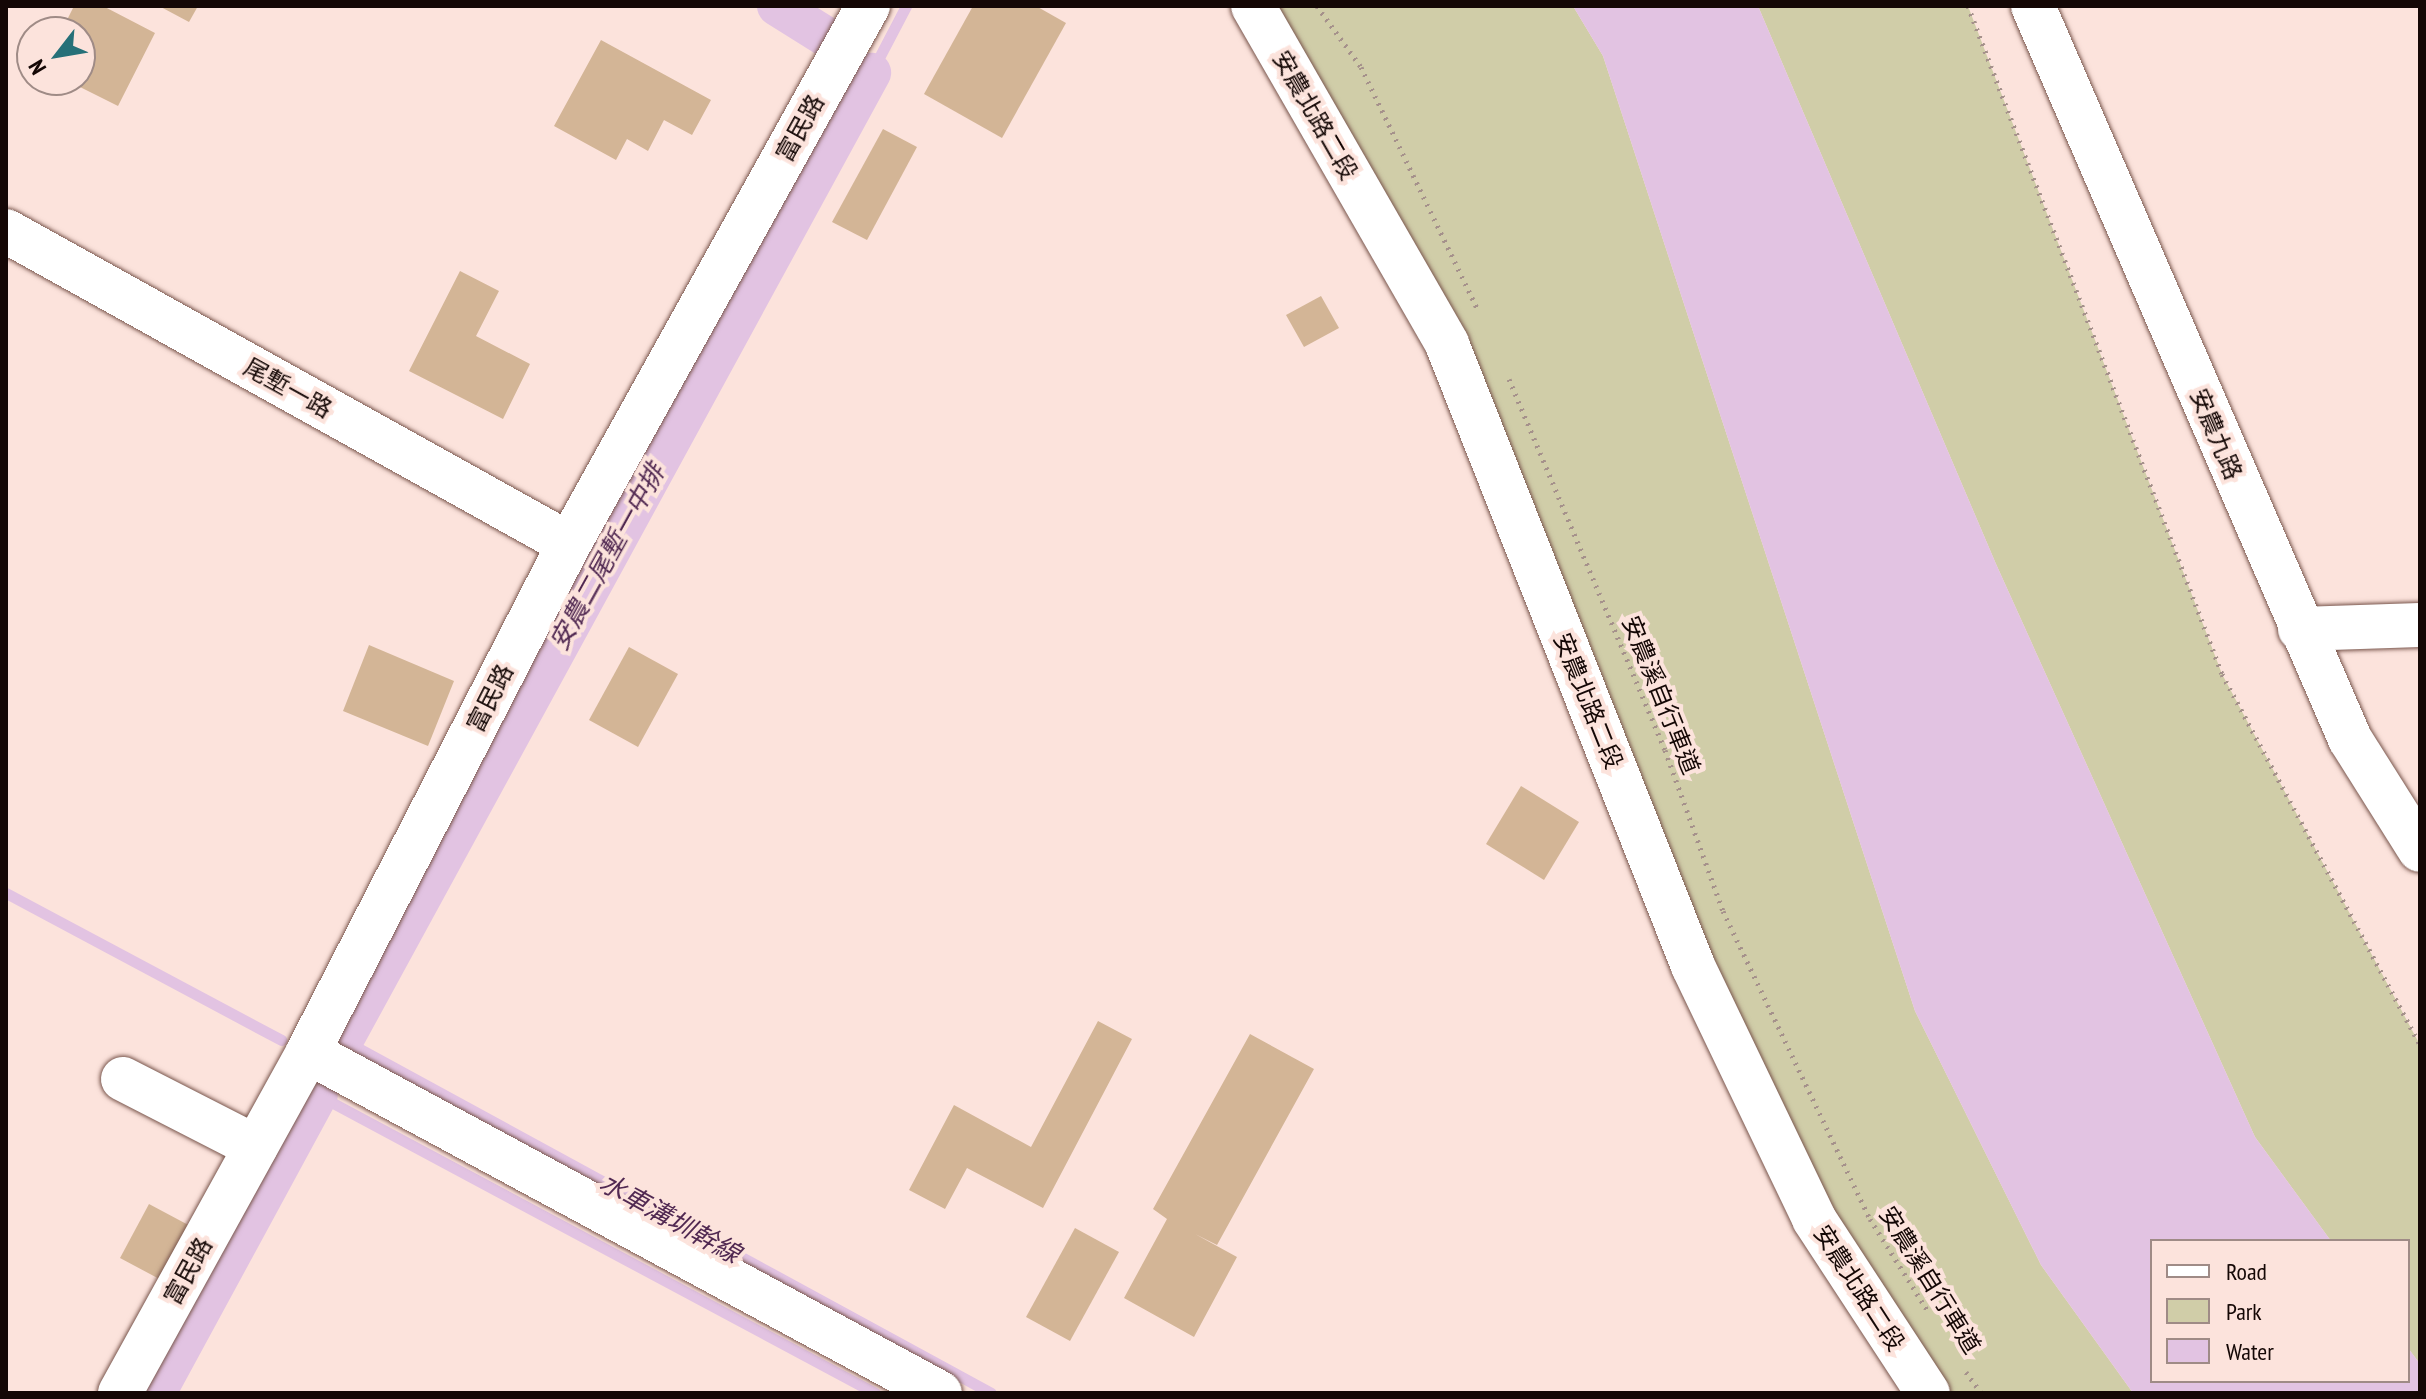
<!DOCTYPE html>
<meta charset="utf-8">
<style>
body{margin:0}
#map{position:relative;width:2426px;height:1399px;overflow:hidden;background:#fce3dc;font-family:"PT Sans Narrow","Noto Sans TC",sans-serif}
div>[style]{position:absolute}
[style*='--x']{left:calc(var(--x)*1px);top:calc(var(--y)*1px);width:calc(var(--w)*1px);rotate:calc(var(--a)*1deg)}
.green>*{inset:0;background:#d0cda8}
.water>*{inset:0;background:#e2c3e2}
.stream>*{height:11px;margin:-5.5px;padding:0 5.5px;transform-origin:5.5px;border-radius:5.5px;background:#e2c3e2}
.canal>*{height:40px;margin:-20px;padding:0 20px;transform-origin:20px;border-radius:20px;background:#e2c3e2}
.building>*{inset:0;background:#d3b596}
.path>*{height:5px;margin-top:-2.5px;transform-origin:0;background:repeating-linear-gradient(90deg,#a5918b 0 2px,transparent 0 8px)}
.roads{filter:drop-shadow(0 0 2px #79564d) drop-shadow(0 0 2px #79564d)}
.minor>*{height:44px;margin:-22px;padding:0 22px;transform-origin:22px;border-radius:22px;background:#fff}
span{translate:-50% -50%;white-space:nowrap;text-align:center;line-height:1.15;-webkit-text-stroke:8px #fce3dc;paint-order:stroke}
.street-label{font-size:24px;color:#140705}
.water-label{font-size:26px;color:#512952;font-style:italic}
.frame{position:absolute;inset:0;border:8px solid #140705;pointer-events:none}
.legend{position:absolute;left:2150px;top:1239px;width:260px;height:144px;box-sizing:border-box;background:#fce3dc;border:2px solid #9f8b86;margin:0;padding:10px 14px;list-style:none;font-size:24px;color:#140705}
.legend li{display:flex;align-items:center;gap:16px;height:40px}
.legend b{width:40px;border:2px solid #9f8b86}
.north{position:absolute;left:16px;top:16px;width:80px;height:80px;box-sizing:border-box;background:#fce3dc;border:2px solid #9f8b86;border-radius:50%;rotate:239deg;font-size:22px;font-weight:700;line-height:32px;text-align:center;color:#140705}
.north::after{content:'';display:block;margin:auto;width:28px;height:36px;background:#267078;clip-path:polygon(50% 0,100% 100%,50% 72%,0 100%)}
</style>
<div id="map">
<div class="green">
<div style="clip-path:polygon(1253px 6px,1573px 6px,1603px 56px,1915px 1011px,2041px 1265px,2133px 1393px,1928px 1393px,1814px 1219px,1447px 344px)"></div>
<div style="clip-path:polygon(1758px 6px,1968px 6px,2222px 674px,2420px 1045px,2420px 1364px,2408px 1348px,2408px 1241px,2331px 1241px,2255px 1137px,1996px 564px)"></div>
</div>
<div class="water">
<div style="clip-path:polygon(1573px 6px,1758px 6px,1996px 564px,2255px 1137px,2331px 1241px,2152px 1241px,2152px 1381px,2408px 1381px,2408px 1348px,2420px 1364px,2420px 1393px,2133px 1393px,2041px 1265px,1915px 1011px,1603px 56px)"></div>
</div>
<div class="stream">
<div style="--x:871;--y:73;--w:76;--a:-62.4"></div>
<div style="--x:6;--y:893;--w:312;--a:28.1"></div>
<div style="--x:349;--y:1043;--w:731;--a:28.6"></div>
<div style="--x:318;--y:1095;--w:632;--a:28.15"></div>
</div>
<div class="canal">
<div style="--x:777;--y:6;--w:57;--a:32"></div>
<div style="--x:343;--y:1041;--w:1103;--a:-61.39"></div>
<div style="--x:156;--y:1393;--w:339;--a:-61.5"></div>
</div>
<div class="building">
<div style="clip-path:polygon(74px 6px,103px 6px,155px 33px,118px 106px,66px 80px,80px 80px,80px 32px,61px 32px)"></div>
<div style="clip-path:polygon(159px 6px,198px 6px,189px 22px)"></div>
<div style="clip-path:polygon(973px 6px,1036px 6px,1066px 23px,1002px 138px,924px 94px)"></div>
<div style="clip-path:polygon(601px 40px,711px 100px,692px 135px,664px 120px,648px 151px,627px 139px,616px 160px,554px 126px)"></div>
<div style="clip-path:polygon(883px 129px,917px 147px,867px 240px,832px 222px)"></div>
<div style="clip-path:polygon(460px 271px,499px 291px,476px 336px,530px 364px,503px 419px,409px 371px)"></div>
<div style="clip-path:polygon(1321px 296px,1339px 328px,1304px 347px,1286px 315px)"></div>
<div style="clip-path:polygon(369px 645px,454px 681px,428px 746px,343px 711px)"></div>
<div style="clip-path:polygon(629px 647px,678px 674px,638px 747px,589px 720px)"></div>
<div style="clip-path:polygon(1521px 786px,1579px 822px,1544px 880px,1486px 844px)"></div>
<div style="clip-path:polygon(1098px 1021px,1132px 1039px,1043px 1208px,967px 1168px,945px 1209px,909px 1190px,954px 1105px,1031px 1147px)"></div>
<div style="clip-path:polygon(1250px 1034px,1314px 1069px,1217px 1245px,1195px 1234px,1237px 1257px,1194px 1337px,1124px 1298px,1167px 1219px,1153px 1209px)"></div>
<div style="clip-path:polygon(149px 1204px,194px 1228px,165px 1282px,120px 1258px)"></div>
<div style="clip-path:polygon(1075px 1228px,1119px 1252px,1070px 1341px,1026px 1317px)"></div>
</div>
<div class="path">
<div style="--x:1317;--y:6;--w:75;--a:54.2"></div>
<div style="--x:1361;--y:67;--w:267;--a:64.3"></div>
<div style="--x:1968;--y:6;--w:715;--a:69.18"></div>
<div style="--x:2222;--y:674;--w:421;--a:61.9"></div>
<div style="--x:1509;--y:379;--w:402;--a:67.2"></div>
<div style="--x:1665;--y:750;--w:171;--a:70.2"></div>
<div style="--x:1723;--y:911;--w:341;--a:64.5"></div>
<div style="--x:1870;--y:1219;--w:111;--a:57.9"></div>
<div style="--x:1966;--y:1372;--w:26;--a:54"></div>
</div>
<div class="roads">
<div class="minor">
<div style="--x:1253;--y:6;--w:390;--a:60.1"></div>
<div style="--x:1447;--y:344;--w:669;--a:68.42"></div>
<div style="--x:1693;--y:966;--w:280;--a:64.4"></div>
<div style="--x:1814;--y:1219;--w:208;--a:56.8"></div>
<div style="--x:2033;--y:6;--w:799;--a:66.61"></div>
<div style="--x:2350;--y:739;--w:131;--a:57.8"></div>
<div style="--x:6;--y:231;--w:644;--a:29.07"></div>
<div style="--x:2300;--y:629;--w:120;--a:-1.9"></div>
<div style="--x:308;--y:1052;--w:718;--a:28.35"></div>
<div style="--x:123;--y:1079;--w:149;--a:27.1"></div>
<div style="--x:120;--y:1393;--w:389;--a:-61.1"></div>
<div style="--x:308;--y:1052;--w:571;--a:-62.81"></div>
<div style="--x:569;--y:544;--w:616;--a:-60.94"></div>
</div>
</div>
<div class="street-label">
<span style="left:1315px;top:115px;rotate:60deg">安農北路二段</span>
<span style="left:800px;top:128px;rotate:-61deg">富民路</span>
<span style="left:288px;top:388px;rotate:29deg">尾塹一路</span>
<span style="left:2216px;top:434px;rotate:67deg">安農九路</span>
<span style="left:1661px;top:695px;rotate:68deg">安農溪自行車道</span>
<span style="left:490px;top:698px;rotate:-63deg">富民路</span>
<span style="left:1588px;top:701px;rotate:68deg">安農北路二段</span>
<span style="left:188px;top:1271px;rotate:-61deg">富民路</span>
<span style="left:1930px;top:1280px;rotate:58deg">安農溪自行車道</span>
<span style="left:1859px;top:1288px;rotate:57deg">安農北路二段</span>
</div>
<div class="water-label">
<span style="left:607px;top:557px;rotate:-61deg">安農二尾塹一中排</span>
<span style="left:670px;top:1218px;rotate:29deg">水車溝圳幹線</span>
</div>
<div class="frame"></div>
<ul class="legend">
<li><b style="height:10px;background:#fff"></b>Road</li>
<li><b style="height:22px;background:#d0cda8"></b>Park</li>
<li><b style="height:22px;background:#e2c3e2"></b>Water</li>
</ul>
<div class="north">N</div>
</div>
